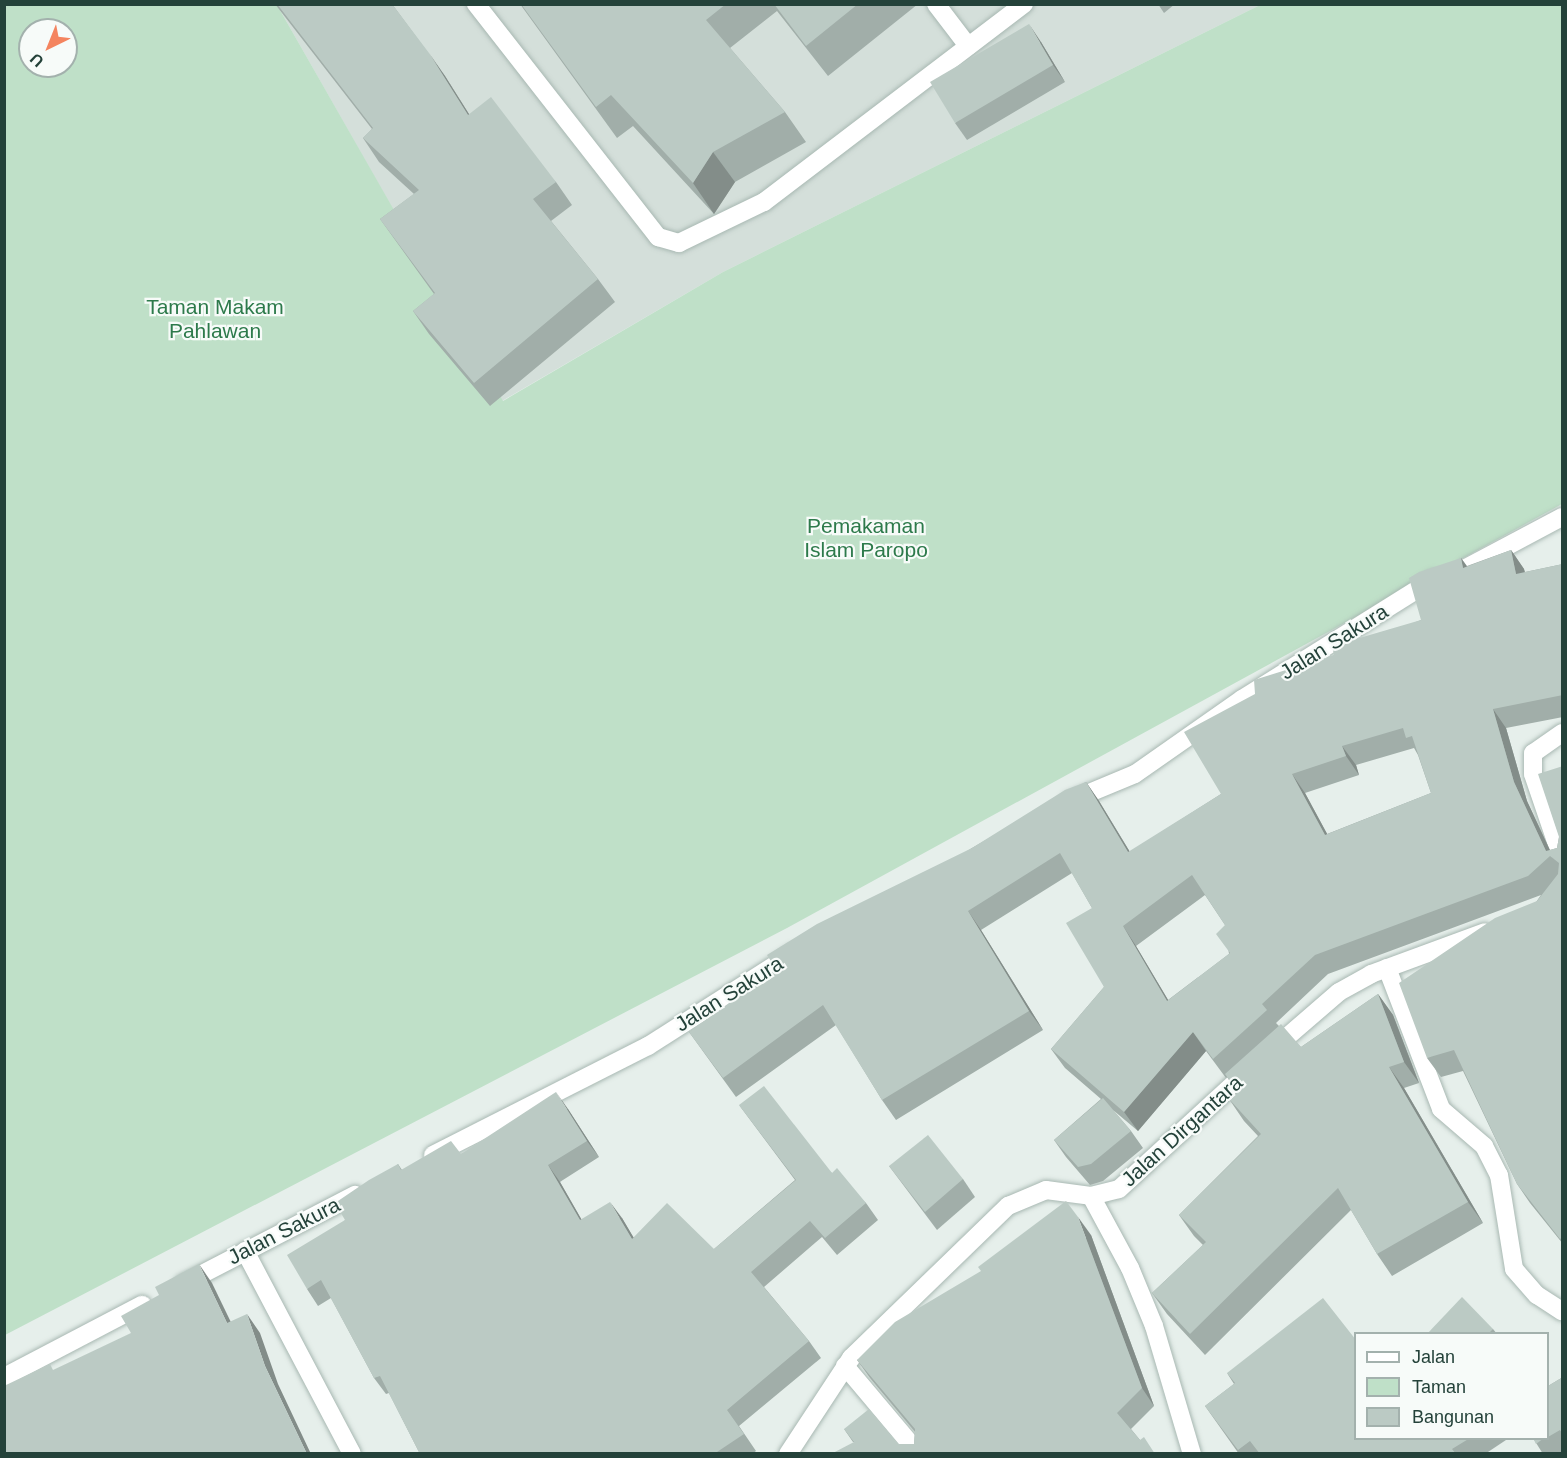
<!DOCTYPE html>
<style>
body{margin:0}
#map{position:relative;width:1567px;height:1458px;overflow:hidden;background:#e6efeb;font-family:Arial,sans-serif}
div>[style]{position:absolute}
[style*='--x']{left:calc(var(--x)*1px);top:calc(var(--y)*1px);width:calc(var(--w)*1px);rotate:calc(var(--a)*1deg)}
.built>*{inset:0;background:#d4dfda}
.green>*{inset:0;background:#bfe0c8}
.roads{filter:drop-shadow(0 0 2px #a8b8b2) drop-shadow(0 0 2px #a8b8b2)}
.lane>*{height:18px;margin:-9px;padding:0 9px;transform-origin:9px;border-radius:9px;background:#fff}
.street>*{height:18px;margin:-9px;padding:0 9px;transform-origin:9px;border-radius:9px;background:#fff}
.wall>*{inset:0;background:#a1aea9}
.shaded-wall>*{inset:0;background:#838d89}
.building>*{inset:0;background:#bbcac4}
span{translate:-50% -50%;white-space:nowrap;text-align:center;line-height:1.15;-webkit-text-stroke:4.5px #f7fbf9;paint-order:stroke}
.park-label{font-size:21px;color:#2d7a4b}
.street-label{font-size:21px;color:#24423a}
.frame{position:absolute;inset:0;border:6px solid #24423a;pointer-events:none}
.legend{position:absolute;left:1354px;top:1332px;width:195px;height:108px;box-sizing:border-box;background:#f7fbf9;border:2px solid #a3b1ad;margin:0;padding:8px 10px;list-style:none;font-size:18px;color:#24423a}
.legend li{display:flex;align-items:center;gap:12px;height:30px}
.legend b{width:30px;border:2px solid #a3b1ad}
.north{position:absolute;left:18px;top:18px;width:60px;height:60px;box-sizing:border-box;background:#f7fbf9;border:2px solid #a3b1ad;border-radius:50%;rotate:223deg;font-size:16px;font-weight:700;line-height:24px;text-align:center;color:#24423a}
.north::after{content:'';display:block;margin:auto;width:21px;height:27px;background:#f4845f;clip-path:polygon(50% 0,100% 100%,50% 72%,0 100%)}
</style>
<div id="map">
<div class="built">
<div style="clip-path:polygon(277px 5px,1260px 5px,723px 272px,502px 401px)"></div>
</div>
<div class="green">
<div style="clip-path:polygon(evenodd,5px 5px,277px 5px,503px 401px,723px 272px,1260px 5px,1562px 5px,1562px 504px,787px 928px,5px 1335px,5px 5px,30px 30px,66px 30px,66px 66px,30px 66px,30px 30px)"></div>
</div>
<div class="roads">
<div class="lane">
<div style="--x:476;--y:4;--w:296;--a:52"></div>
<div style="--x:658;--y:237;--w:22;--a:16"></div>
<div style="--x:679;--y:243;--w:94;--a:-25.8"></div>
<div style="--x:764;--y:202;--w:327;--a:-37.3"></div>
<div style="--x:936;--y:4;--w:53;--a:52.7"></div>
</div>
<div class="street">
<div style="--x:1466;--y:568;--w:109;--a:-28"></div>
<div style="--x:1562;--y:733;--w:35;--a:145"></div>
<div style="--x:1533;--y:753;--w:21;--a:90"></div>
<div style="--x:1533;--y:774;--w:90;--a:71.2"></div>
<div style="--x:1070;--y:801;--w:70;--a:-22.6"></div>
<div style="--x:1135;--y:774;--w:131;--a:-35"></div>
<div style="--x:1242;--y:699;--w:226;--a:-32"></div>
<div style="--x:1387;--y:968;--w:151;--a:69"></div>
<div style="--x:1441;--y:1109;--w:57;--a:40.7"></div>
<div style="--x:1484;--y:1146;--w:33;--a:63"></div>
<div style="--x:1499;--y:1175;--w:95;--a:80.9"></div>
<div style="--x:1514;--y:1269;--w:35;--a:49"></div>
<div style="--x:1537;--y:1295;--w:30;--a:33"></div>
<div style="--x:1273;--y:1049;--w:87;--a:-40.8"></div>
<div style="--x:1339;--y:992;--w:37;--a:-29"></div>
<div style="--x:1371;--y:974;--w:121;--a:-20.2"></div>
<div style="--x:433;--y:1155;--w:241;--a:-26.9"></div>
<div style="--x:648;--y:1046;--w:173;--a:-32.5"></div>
<div style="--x:1091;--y:1196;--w:82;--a:61.6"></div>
<div style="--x:1130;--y:1268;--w:63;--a:67.5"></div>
<div style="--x:1154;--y:1326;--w:134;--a:73.5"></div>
<div style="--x:245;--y:1251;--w:229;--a:62.2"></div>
<div style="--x:183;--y:1284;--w:194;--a:-27.4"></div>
<div style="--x:845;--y:1366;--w:115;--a:49.9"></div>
<div style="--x:4;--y:1377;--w:156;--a:-27.6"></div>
<div style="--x:788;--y:1454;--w:115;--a:-56.7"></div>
<div style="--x:851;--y:1358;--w:219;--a:-44.1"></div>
<div style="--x:1008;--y:1206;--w:41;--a:-22.8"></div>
<div style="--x:1046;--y:1190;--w:45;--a:7.6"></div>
<div style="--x:1091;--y:1196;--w:29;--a:-14"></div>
<div style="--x:1119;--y:1189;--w:178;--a:-42.5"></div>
</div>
</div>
<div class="wall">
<div style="clip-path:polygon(275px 4px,392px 4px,445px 76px,469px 114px,556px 182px,572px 205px,551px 221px,598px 279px,615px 302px,490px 406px,429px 334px,413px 311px,434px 294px,380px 219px,414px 194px,379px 162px,363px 138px,372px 129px)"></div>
<div style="clip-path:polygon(520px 4px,918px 4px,828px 76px,777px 11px,730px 48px,785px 112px,806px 142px,735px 182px,714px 214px,633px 126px,617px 138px)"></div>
<div style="clip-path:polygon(1158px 4px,1175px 4px,1164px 13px)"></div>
<div style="clip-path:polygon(1041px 42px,1065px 82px,967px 140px,955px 123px)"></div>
<div style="clip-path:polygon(evenodd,1511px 550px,1524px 569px,1525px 572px,1563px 564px,1563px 717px,1506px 728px,1527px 801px,1550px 850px,1557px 848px,1559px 837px,1563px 766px,1563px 1244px,1530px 1203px,1517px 1184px,1463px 1071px,1441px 1077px,1427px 1058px,1541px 895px,1328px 974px,1276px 1023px,1279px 1026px,1301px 1047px,1378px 994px,1393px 1015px,1419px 1083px,1404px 1088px,1483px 1223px,1392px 1276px,1377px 1254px,1351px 1210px,1205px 1355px,1167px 1314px,1152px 1293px,1203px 1245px,1194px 1236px,1179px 1215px,1258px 1136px,1244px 1121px,1229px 1099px,1237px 1092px,1227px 1077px,1226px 1078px,1206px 1051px,1138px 1131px,1113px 1110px,1131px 1131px,1143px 1148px,1103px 1181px,1090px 1185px,1066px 1157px,1054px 1140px,1101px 1099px,1065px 1068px,1051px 1049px,1104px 987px,1092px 908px,1072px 873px,981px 930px,1043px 1030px,896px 1120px,882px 1100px,836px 1025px,736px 1097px,689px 1032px,972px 848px,1086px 782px,1099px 801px,1130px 852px,1221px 794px,1334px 655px,1421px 620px,1461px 558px,1467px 566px,1511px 550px,1414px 748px,1418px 755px,1431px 793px,1327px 834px,1305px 793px,1359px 775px,1356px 765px,1414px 748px,1511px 550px,1205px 895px,1225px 925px,1229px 954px,1168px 1000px,1136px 946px,1205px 895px)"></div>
<div style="clip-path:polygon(739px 1105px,832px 1173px,866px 1203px,878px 1220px,837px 1255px,822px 1237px,764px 1287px,809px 1341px,821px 1358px,739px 1426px,756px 1451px,752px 1454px,420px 1454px,389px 1393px,386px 1394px,374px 1378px,331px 1298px,318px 1306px,307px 1289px,345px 1220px,398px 1164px,402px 1170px,461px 1154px,568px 1109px,599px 1157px,560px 1182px,581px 1219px,622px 1218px,633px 1237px,714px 1249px,795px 1180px)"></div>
<div style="clip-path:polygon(889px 1166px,963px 1179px,975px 1197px,937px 1230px)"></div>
<div style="clip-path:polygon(1091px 1235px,1154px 1406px,1131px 1429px,1140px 1440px,1155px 1454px,853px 1442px,844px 1429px,898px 1444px,914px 1444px,915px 1432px,870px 1378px,857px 1360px)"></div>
<div style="clip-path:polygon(1493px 1329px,1497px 1334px,1427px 1334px)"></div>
<div style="clip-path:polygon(1227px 1373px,1356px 1438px,1509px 1438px,1485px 1454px,1239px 1454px,1205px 1406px,1234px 1384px)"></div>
<div style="clip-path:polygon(1563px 1377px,1563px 1452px,1560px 1454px,1543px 1454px,1533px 1438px,1548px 1438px,1548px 1386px)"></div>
</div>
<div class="shaded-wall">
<div style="clip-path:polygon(1029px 24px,1041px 42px,1065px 82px,1053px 65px)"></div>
<div style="clip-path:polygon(429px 53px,445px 76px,484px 138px,468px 115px)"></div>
<div style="clip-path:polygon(713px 152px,735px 182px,714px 214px,693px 183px)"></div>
<div style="clip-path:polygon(1511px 550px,1524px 569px,1529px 593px,1516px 574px)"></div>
<div style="clip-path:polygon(1461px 558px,1474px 577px,1463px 568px)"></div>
<div style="clip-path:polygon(1493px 709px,1506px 728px,1527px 801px,1554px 859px,1546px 851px,1514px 782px)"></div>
<div style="clip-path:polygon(1342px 746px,1356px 765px,1359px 775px,1346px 756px)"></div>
<div style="clip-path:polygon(1292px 774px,1305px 793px,1338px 854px,1325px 835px)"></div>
<div style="clip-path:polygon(1086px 782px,1099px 801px,1142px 872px,1128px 852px)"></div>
<div style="clip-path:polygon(968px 911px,981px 930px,1043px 1030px,1029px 1011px)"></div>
<div style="clip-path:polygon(1123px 926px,1136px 946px,1180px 1020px,1167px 1001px)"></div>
<div style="clip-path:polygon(1378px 994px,1393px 1015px,1419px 1083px,1404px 1062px)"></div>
<div style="clip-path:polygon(1193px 1032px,1206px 1051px,1138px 1131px,1124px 1112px)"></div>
<div style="clip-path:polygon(1389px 1067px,1404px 1088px,1483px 1223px,1468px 1202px)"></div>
<div style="clip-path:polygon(556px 1092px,568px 1109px,599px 1157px,587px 1141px)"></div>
<div style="clip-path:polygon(548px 1165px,560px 1182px,591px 1236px,580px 1220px)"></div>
<div style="clip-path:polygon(610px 1202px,622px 1218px,644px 1255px,632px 1239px)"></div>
<div style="clip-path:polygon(1078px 1217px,1091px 1235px,1154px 1406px,1142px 1388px)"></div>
<div style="clip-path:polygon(199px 1264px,212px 1283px,240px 1341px,227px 1323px)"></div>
<div style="clip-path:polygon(247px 1314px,260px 1333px,278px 1384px,311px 1454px,307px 1454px,265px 1366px)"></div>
</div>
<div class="building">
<div style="clip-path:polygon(277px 4px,392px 4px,429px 53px,468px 115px,491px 97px,556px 182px,533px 199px,598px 279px,474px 383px,413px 311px,435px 293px,380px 219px,419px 190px,363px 138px,373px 128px)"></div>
<div style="clip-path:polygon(521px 4px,726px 4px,706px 20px,785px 112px,713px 152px,693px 183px,611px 95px,596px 107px)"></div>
<div style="clip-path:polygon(774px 4px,858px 4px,806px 46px)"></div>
<div style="clip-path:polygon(1029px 24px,1053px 65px,955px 123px,930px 82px)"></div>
<div style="clip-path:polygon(evenodd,1511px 550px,1516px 574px,1563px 564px,1563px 695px,1493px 709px,1514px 782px,1546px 851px,1557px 848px,1559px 837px,1538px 774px,1563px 766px,1563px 1237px,1560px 1239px,1517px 1184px,1454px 1050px,1427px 1058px,1399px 983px,1495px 918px,1537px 901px,1558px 874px,1559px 863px,1550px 856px,1528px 876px,1315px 955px,1262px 1004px,1267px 1010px,1213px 1059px,1193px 1032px,1124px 1112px,1051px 1049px,1104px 987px,1066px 923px,1092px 908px,1060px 853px,968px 911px,1029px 1011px,882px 1100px,823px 1005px,723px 1078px,689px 1032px,776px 969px,767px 955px,817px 924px,972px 848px,1065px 790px,1086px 782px,1128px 852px,1221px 794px,1184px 732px,1255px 694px,1254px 680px,1334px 655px,1332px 646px,1421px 620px,1409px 578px,1419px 572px,1461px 558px,1463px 568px,1511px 550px,1403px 728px,1406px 738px,1412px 736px,1431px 793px,1325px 835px,1292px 774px,1346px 756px,1342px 746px,1403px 728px,1511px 550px,1192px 875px,1225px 925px,1216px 934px,1230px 953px,1167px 1001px,1123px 926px,1192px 875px)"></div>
<div style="clip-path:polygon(1378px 994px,1404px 1062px,1389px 1067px,1468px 1202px,1377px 1254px,1338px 1188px,1190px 1334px,1152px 1293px,1206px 1242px,1179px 1215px,1261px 1134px,1229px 1099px,1238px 1092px,1225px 1074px,1281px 1024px,1301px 1047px)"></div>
<div style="clip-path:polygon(764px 1086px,832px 1173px,837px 1168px,866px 1203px,825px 1238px,810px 1221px,751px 1272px,809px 1341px,727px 1410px,744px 1434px,714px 1454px,420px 1454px,380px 1376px,374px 1378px,321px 1280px,307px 1289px,287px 1255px,345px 1220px,335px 1203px,369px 1180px,398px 1164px,401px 1170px,451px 1141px,461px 1154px,556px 1092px,587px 1141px,548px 1165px,580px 1220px,610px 1202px,632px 1239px,667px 1203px,714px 1249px,796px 1180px,739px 1105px)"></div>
<div style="clip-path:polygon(1103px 1098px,1131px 1131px,1091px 1164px,1078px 1167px,1054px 1140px)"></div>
<div style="clip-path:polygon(928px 1135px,963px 1179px,925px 1212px,889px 1166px)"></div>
<div style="clip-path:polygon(1066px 1201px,1078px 1217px,1142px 1388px,1117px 1413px,1140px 1440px,1144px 1437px,1155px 1454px,831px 1454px,854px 1442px,844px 1429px,869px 1409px,898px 1444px,914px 1444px,915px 1429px,857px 1360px,895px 1322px,981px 1271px,978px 1267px)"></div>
<div style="clip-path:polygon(199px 1264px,227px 1323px,247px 1314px,265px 1366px,307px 1454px,4px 1454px,4px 1386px,50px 1364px,53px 1370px,131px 1333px,121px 1316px,159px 1295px,155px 1287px)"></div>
<div style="clip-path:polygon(1462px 1297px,1493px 1329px,1488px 1334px,1427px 1334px)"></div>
<div style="clip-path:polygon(1323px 1298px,1356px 1340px,1356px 1438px,1470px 1438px,1452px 1449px,1456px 1454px,1260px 1454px,1250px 1441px,1238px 1450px,1205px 1406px,1235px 1383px,1227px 1373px)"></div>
<div style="clip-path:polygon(1563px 1377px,1563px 1435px,1560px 1430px,1548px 1437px,1548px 1386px)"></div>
<div style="clip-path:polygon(1533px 1438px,1544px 1438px,1536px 1444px)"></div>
</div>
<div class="park-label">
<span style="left:215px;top:319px">Taman Makam<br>Pahlawan</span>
<span style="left:866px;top:538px">Pemakaman<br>Islam Paropo</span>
</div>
<div class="street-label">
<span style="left:1334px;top:642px;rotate:-32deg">Jalan Sakura</span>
<span style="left:729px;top:994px;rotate:-32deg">Jalan Sakura</span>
<span style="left:1182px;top:1131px;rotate:-42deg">Jalan Dirgantara</span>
<span style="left:284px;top:1231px;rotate:-27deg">Jalan Sakura</span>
</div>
<div class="frame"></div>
<ul class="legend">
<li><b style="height:8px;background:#fff"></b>Jalan</li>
<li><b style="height:16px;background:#bfe0c8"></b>Taman</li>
<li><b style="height:16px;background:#bbcac4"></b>Bangunan</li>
</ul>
<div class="north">U</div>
</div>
